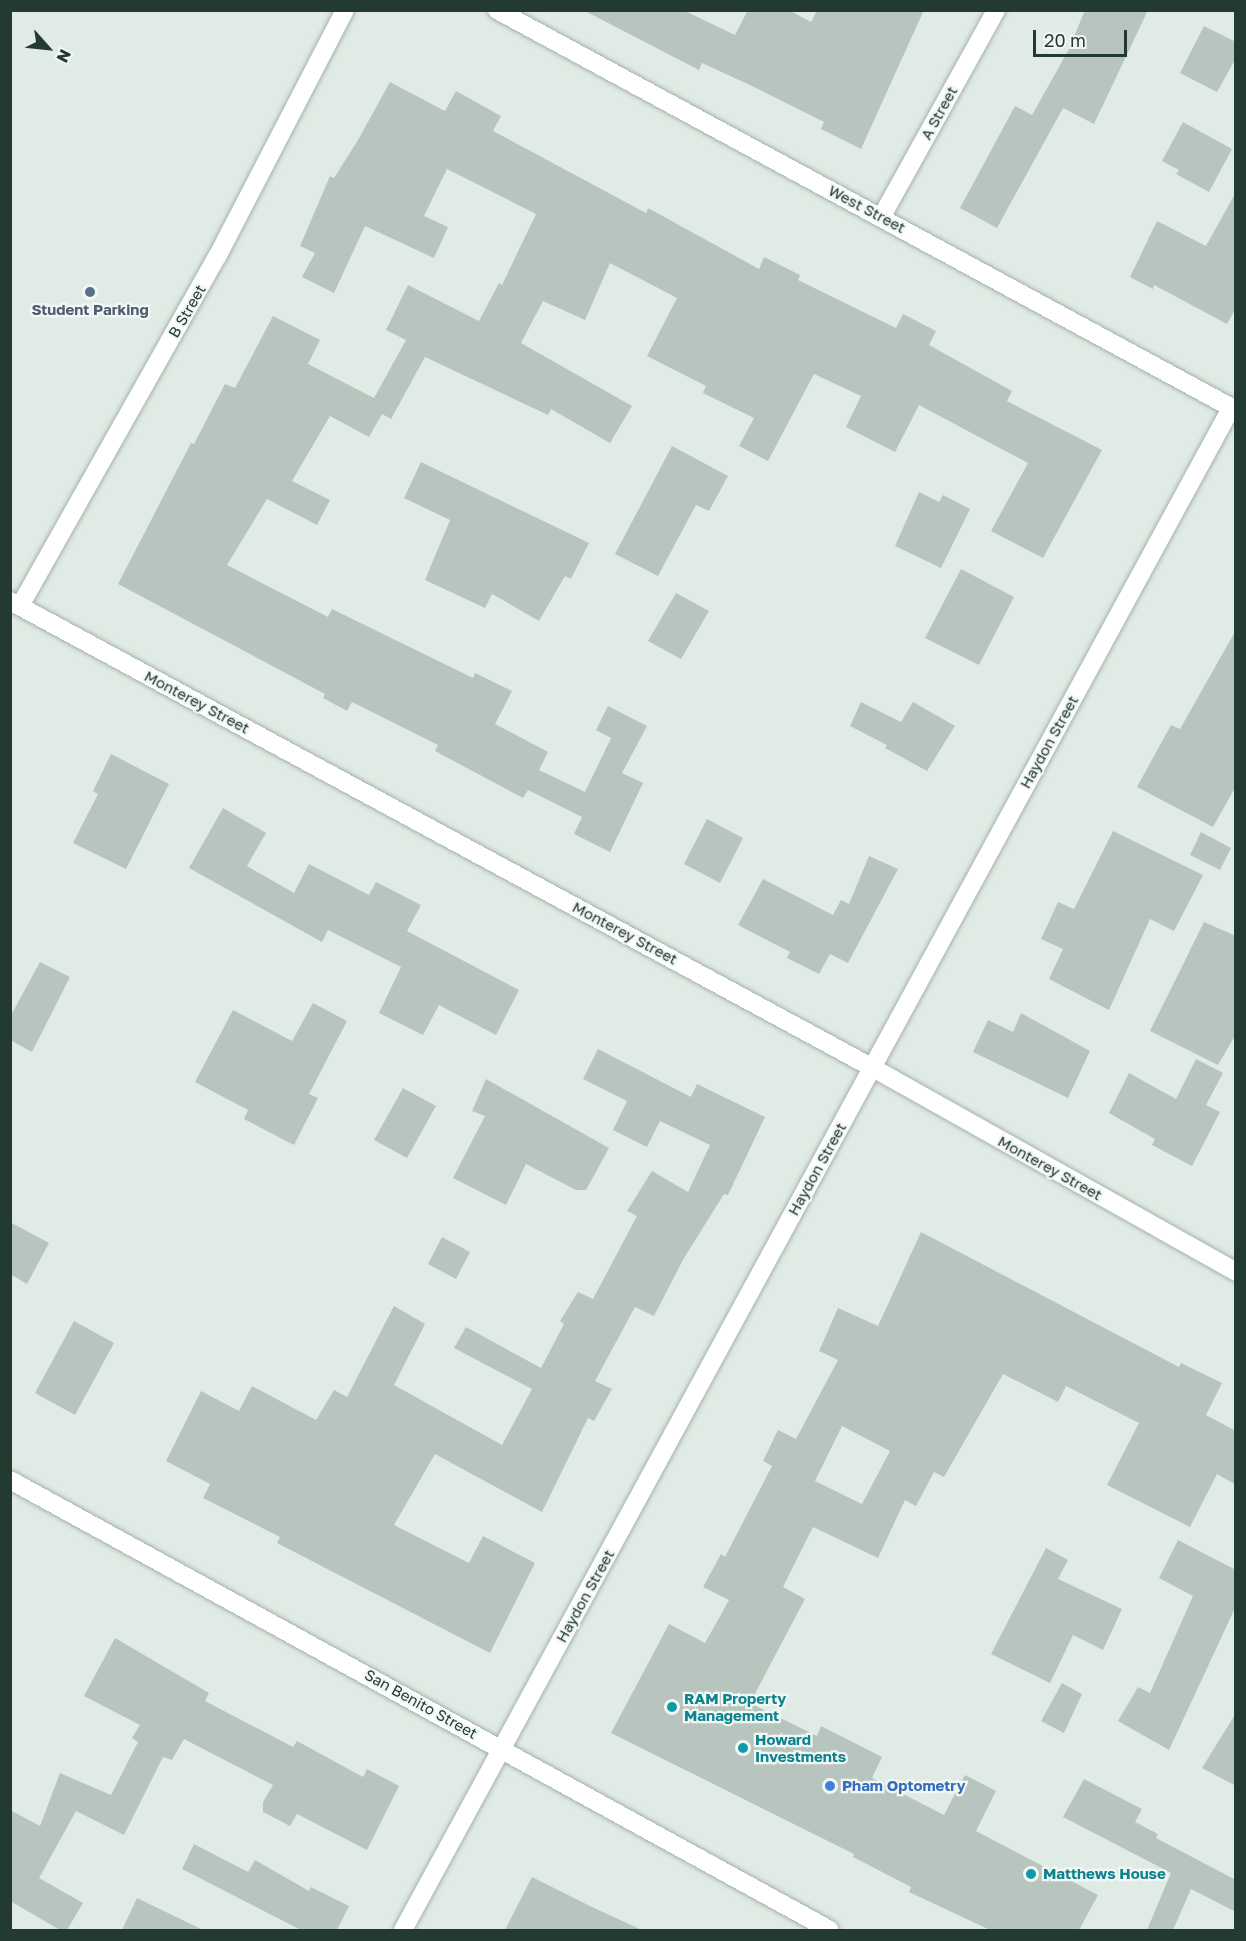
<!DOCTYPE html>
<style>
body{margin:0}
#map{position:relative;width:1246px;height:1941px;overflow:hidden;background:#e1ebe5;font-family:"Golos Text",sans-serif}
div>[style]{position:absolute}
[style*='--x']{left:calc(var(--x)*1px);top:calc(var(--y)*1px);width:calc(var(--w)*1px);rotate:calc(var(--a)*1deg)}
.building>*{inset:0;background:#b7c5be}
.roads{filter:drop-shadow(0 0 2px #a4b2ab) drop-shadow(0 0 2px #a4b2ab)}
.street>*{height:18px;margin:-9px;padding:0 9px;transform-origin:9px;border-radius:9px;background:#fff}
.secondary>*{height:18px;margin:-9px;padding:0 9px;transform-origin:9px;border-radius:9px;background:#fff}
.dots>*{width:16px;height:16px;translate:-50% -50%;box-sizing:border-box;border:3px solid #f2f7f4;border-radius:50%}
span{translate:-50% -50%;white-space:nowrap;text-align:center;line-height:1.15;-webkit-text-stroke:4.5px #f2f7f4;paint-order:stroke}
.street-label{font-size:15px;color:#233a31}
.service-label{font-size:15px;color:#4e5e75;font-weight:700}
.culture-label{font-size:15px;color:#0d838f;font-weight:700}
.left{translate:0 -50%;text-align:left}
.shop-label{font-size:15px;color:#366cbe;font-weight:700}
.frame{position:absolute;inset:0;border:12px solid #233a31;pointer-events:none}
.north{position:absolute;left:18px;top:18px;width:60px;height:60px;-webkit-text-stroke:4px #f2f7f4;paint-order:stroke;rotate:117deg;font-size:16px;font-weight:700;line-height:24px;text-align:center;color:#233a31}
.north::after{content:'';display:block;margin:auto;width:21px;height:27px;background:#233a31;clip-path:polygon(50% 0,100% 100%,50% 72%,0 100%)}
.scale{position:absolute;left:1033px;top:30px;width:94px;height:27px;box-sizing:border-box;border:3px solid #233a31;border-top:0;padding-left:8px;font-size:18px;line-height:21px;white-space:nowrap;color:#233a31;-webkit-text-stroke:4px #f2f7f4;paint-order:stroke}
</style>
<div id="map">
<div class="building">
<div style="clip-path:polygon(583px 10px,683px 10px,735px 35px,748px 10px,789px 10px,811px 22px,817px 10px,924px 10px,861px 149px,821px 129px,824px 122px,752px 86px,702px 63px,699px 70px)"></div>
<div style="clip-path:polygon(1085px 10px,1148px 10px,1094px 124px,1063px 108px,997px 228px,960px 208px,1015px 106px,1032px 115px,1069px 49px)"></div>
<div style="clip-path:polygon(1204px 26px,1236px 42px,1236px 58px,1217px 92px,1180px 73px)"></div>
<div style="clip-path:polygon(390px 82px,445px 111px,456px 91px,501px 116px,493px 131px,646px 213px,648px 208px,759px 269px,764px 257px,800px 275px,798px 280px,896px 328px,903px 314px,936px 331px,929px 345px,1012px 391px,1007px 401px,1102px 450px,1043px 558px,991px 531px,1028px 463px,919px 405px,895px 452px,846px 427px,861px 396px,814px 374px,768px 461px,739px 446px,754px 418px,703px 393px,706px 386px,647px 356px,677px 298px,610px 263px,585px 320px,543px 301px,521px 343px,632px 406px,610px 443px,551px 409px,548px 415px,425px 357px,391px 419px,382px 414px,369px 437px,330px 416px,292px 481px,330px 500px,317px 525px,267px 499px,227px 565px,328px 617px,332px 609px,473px 678px,475px 673px,512px 691px,495px 724px,548px 752px,539px 770px,585px 792px,611px 738px,596px 730px,608px 706px,647px 726px,622px 773px,643px 783px,610px 852px,574px 834px,582px 817px,528px 790px,523px 798px,435px 751px,438px 745px,352px 702px,347px 711px,323px 698px,325px 694px,118px 584px,191px 443px,194px 444px,225px 384px,235px 388px,273px 316px,320px 340px,308px 364px,374px 398px,406px 340px,386px 330px,408px 285px,479px 321px,499px 283px,502px 285px,536px 214px,447px 169px,424px 216px,448px 227px,434px 258px,365px 226px,334px 293px,302px 277px,315px 253px,300px 246px,330px 176px,334px 178px,358px 140px)"></div>
<div style="clip-path:polygon(1183px 122px,1232px 149px,1209px 192px,1176px 174px,1179px 170px,1162px 161px)"></div>
<div style="clip-path:polygon(1236px 192px,1236px 308px,1227px 324px,1154px 285px,1153px 289px,1130px 277px,1157px 221px,1206px 246px)"></div>
<div style="clip-path:polygon(672px 446px,728px 476px,709px 511px,696px 505px,658px 576px,615px 554px)"></div>
<div style="clip-path:polygon(421px 462px,589px 543px,571px 579px,565px 576px,539px 621px,492px 594px,485px 608px,425px 580px,450px 520px,404px 498px)"></div>
<div style="clip-path:polygon(919px 492px,939px 502px,943px 495px,970px 509px,941px 568px,895px 546px)"></div>
<div style="clip-path:polygon(961px 569px,1014px 597px,979px 665px,925px 638px)"></div>
<div style="clip-path:polygon(676px 593px,709px 611px,681px 659px,648px 641px)"></div>
<div style="clip-path:polygon(1236px 630px,1236px 786px,1213px 827px,1137px 787px,1171px 725px,1180px 729px)"></div>
<div style="clip-path:polygon(861px 702px,901px 722px,913px 702px,955px 726px,927px 771px,885px 748px,887px 745px,850px 726px)"></div>
<div style="clip-path:polygon(111px 754px,169px 784px,126px 869px,73px 843px,98px 794px,93px 791px)"></div>
<div style="clip-path:polygon(223px 808px,266px 833px,247px 866px,294px 893px,309px 864px,369px 895px,376px 882px,421px 905px,407px 931px,519px 990px,496px 1035px,439px 1005px,423px 1035px,379px 1013px,401px 967px,328px 930px,322px 942px,189px 868px)"></div>
<div style="clip-path:polygon(707px 819px,743px 838px,720px 883px,684px 864px)"></div>
<div style="clip-path:polygon(1113px 831px,1203px 875px,1174px 931px,1150px 919px,1109px 1010px,1049px 979px,1063px 949px,1041px 939px,1058px 902px,1074px 909px)"></div>
<div style="clip-path:polygon(1201px 832px,1231px 848px,1220px 870px,1190px 855px)"></div>
<div style="clip-path:polygon(869px 856px,898px 869px,848px 963px,830px 954px,819px 974px,787px 958px,790px 952px,738px 925px,763px 879px,833px 915px,841px 900px,849px 904px)"></div>
<div style="clip-path:polygon(1204px 922px,1236px 936px,1236px 1034px,1218px 1065px,1150px 1031px)"></div>
<div style="clip-path:polygon(40px 962px,70px 977px,32px 1052px,10px 1040px,10px 1017px)"></div>
<div style="clip-path:polygon(313px 1003px,347px 1021px,309px 1094px,318px 1098px,294px 1145px,244px 1119px,248px 1110px,195px 1082px,233px 1010px,292px 1041px)"></div>
<div style="clip-path:polygon(1021px 1013px,1090px 1051px,1068px 1098px,973px 1052px,988px 1020px,1013px 1032px)"></div>
<div style="clip-path:polygon(598px 1049px,691px 1097px,697px 1084px,765px 1117px,728px 1195px,724px 1194px,684px 1258px,654px 1316px,635px 1307px,595px 1381px,612px 1389px,594px 1421px,588px 1418px,542px 1512px,435px 1454px,394px 1525px,469px 1563px,483px 1536px,535px 1563px,490px 1653px,277px 1543px,280px 1537px,203px 1498px,210px 1484px,166px 1461px,201px 1391px,239px 1411px,252px 1386px,316px 1420px,334px 1390px,347px 1397px,394px 1306px,425px 1324px,394px 1385px,502px 1445px,532px 1389px,454px 1348px,466px 1327px,541px 1368px,564px 1324px,560px 1321px,578px 1292px,593px 1299px,637px 1216px,627px 1211px,652px 1171px,688px 1192px,710px 1145px,660px 1121px,647px 1147px,613px 1130px,627px 1101px,583px 1079px)"></div>
<div style="clip-path:polygon(1196px 1059px,1223px 1073px,1206px 1105px,1220px 1112px,1192px 1166px,1152px 1145px,1155px 1139px,1109px 1113px,1129px 1073px,1176px 1099px)"></div>
<div style="clip-path:polygon(486px 1079px,609px 1148px,586px 1190px,576px 1190px,526px 1164px,506px 1205px,453px 1178px,485px 1116px,472px 1111px)"></div>
<div style="clip-path:polygon(403px 1088px,436px 1106px,407px 1158px,374px 1140px)"></div>
<div style="clip-path:polygon(10px 1222px,49px 1243px,27px 1284px,10px 1274px)"></div>
<div style="clip-path:polygon(evenodd,921px 1232px,1179px 1367px,1181px 1363px,1222px 1383px,1206px 1415px,1236px 1431px,1236px 1485px,1217px 1474px,1190px 1527px,1107px 1485px,1139px 1423px,1066px 1386px,1058px 1402px,1003px 1374px,944px 1477px,934px 1472px,916px 1506px,905px 1500px,878px 1558px,813px 1527px,783px 1587px,805px 1599px,750px 1703px,817px 1736px,821px 1726px,882px 1757px,872px 1778px,944px 1815px,965px 1775px,996px 1791px,976px 1831px,1098px 1895px,1079px 1930px,990px 1930px,909px 1892px,911px 1887px,853px 1857px,854px 1854px,611px 1733px,669px 1624px,705px 1643px,729px 1600px,703px 1587px,721px 1554px,725px 1557px,772px 1466px,763px 1461px,778px 1430px,796px 1439px,838px 1360px,819px 1351px,838px 1308px,878px 1326px,921px 1232px,842px 1426px,890px 1451px,862px 1504px,815px 1481px,842px 1426px)"></div>
<div style="clip-path:polygon(442px 1237px,470px 1252px,456px 1279px,428px 1264px)"></div>
<div style="clip-path:polygon(74px 1321px,114px 1343px,75px 1415px,35px 1393px)"></div>
<div style="clip-path:polygon(1178px 1540px,1236px 1570px,1236px 1606px,1169px 1750px,1118px 1721px,1138px 1687px,1150px 1693px,1193px 1596px,1159px 1578px)"></div>
<div style="clip-path:polygon(1046px 1548px,1068px 1560px,1058px 1579px,1122px 1609px,1103px 1650px,1073px 1635px,1050px 1683px,991px 1654px)"></div>
<div style="clip-path:polygon(115px 1638px,209px 1693px,205px 1701px,293px 1747px,297px 1741px,363px 1777px,367px 1769px,399px 1786px,367px 1850px,297px 1814px,290px 1826px,263px 1812px,263px 1802px,273px 1785px,184px 1739px,172px 1760px,163px 1757px,124px 1835px,76px 1811px,39px 1878px,83px 1903px,67px 1930px,60px 1930px,10px 1901px,10px 1810px,40px 1826px,60px 1773px,111px 1795px,138px 1742px,132px 1738px,140px 1725px,84px 1696px)"></div>
<div style="clip-path:polygon(1062px 1683px,1082px 1694px,1064px 1733px,1041px 1721px)"></div>
<div style="clip-path:polygon(1236px 1713px,1236px 1786px,1202px 1768px)"></div>
<div style="clip-path:polygon(1084px 1779px,1142px 1809px,1135px 1822px,1158px 1834px,1156px 1838px,1236px 1880px,1236px 1912px,1191px 1889px,1173px 1930px,1147px 1930px,1171px 1873px,1063px 1817px)"></div>
<div style="clip-path:polygon(194px 1844px,248px 1872px,255px 1860px,309px 1891px,311px 1887px,349px 1906px,337px 1930px,301px 1930px,182px 1869px)"></div>
<div style="clip-path:polygon(532px 1877px,592px 1907px,642px 1930px,505px 1930px)"></div>
<div style="clip-path:polygon(137px 1898px,203px 1930px,122px 1930px)"></div>
</div>
<div class="roads">
<div class="street">
<div style="--x:882;--y:216;--w:235;--a:-61"></div>
<div style="--x:10;--y:601;--w:981;--a:28.42"></div>
<div style="--x:873;--y:1068;--w:416;--a:29.3"></div>
<div style="--x:20;--y:606;--w:401;--a:-60.6"></div>
<div style="--x:217;--y:257;--w:278;--a:-62.6"></div>
<div style="--x:403;--y:1930;--w:1733;--a:-61.45"></div>
</div>
<div class="secondary">
<div style="--x:497;--y:10;--w:840;--a:28.43"></div>
<div style="--x:10;--y:1480;--w:935;--a:28.76"></div>
</div>
</div>
<div class="dots">
<div style="left:90px;top:292px;background:#5c6f8a"></div>
<div style="left:672px;top:1707px;background:#0f9aa8"></div>
<div style="left:743px;top:1748px;background:#0f9aa8"></div>
<div style="left:830px;top:1786px;background:#3f7fe0"></div>
<div style="left:1031px;top:1874px;background:#0f9aa8"></div>
</div>
<div class="street-label">
<span style="left:939px;top:113px;rotate:-61deg">A Street</span>
<span style="left:867px;top:209px;rotate:28deg">West Street</span>
<span style="left:187px;top:311px;rotate:-60deg">B Street</span>
<span style="left:197px;top:702px;rotate:28deg">Monterey Street</span>
<span style="left:1049px;top:742px;rotate:-61deg">Haydon Street</span>
<span style="left:625px;top:933px;rotate:28deg">Monterey Street</span>
<span style="left:1050px;top:1168px;rotate:29deg">Monterey Street</span>
<span style="left:817px;top:1169px;rotate:-61deg">Haydon Street</span>
<span style="left:585px;top:1596px;rotate:-61deg">Haydon Street</span>
<span style="left:421px;top:1704px;rotate:29deg">San Benito Street</span>
</div>
<div class="service-label">
<span style="left:90px;top:310px">Student Parking</span>
</div>
<div class="culture-label">
<span class="left" style="left:684px;top:1707px">RAM Property<br>Management</span>
<span class="left" style="left:755px;top:1748px">Howard<br>Investments</span>
<span class="left" style="left:1043px;top:1874px">Matthews House</span>
</div>
<div class="shop-label">
<span class="left" style="left:842px;top:1786px">Pham Optometry</span>
</div>
<div class="frame"></div>
<div class="north">N</div>
<div class="scale">20 m</div>
</div>
